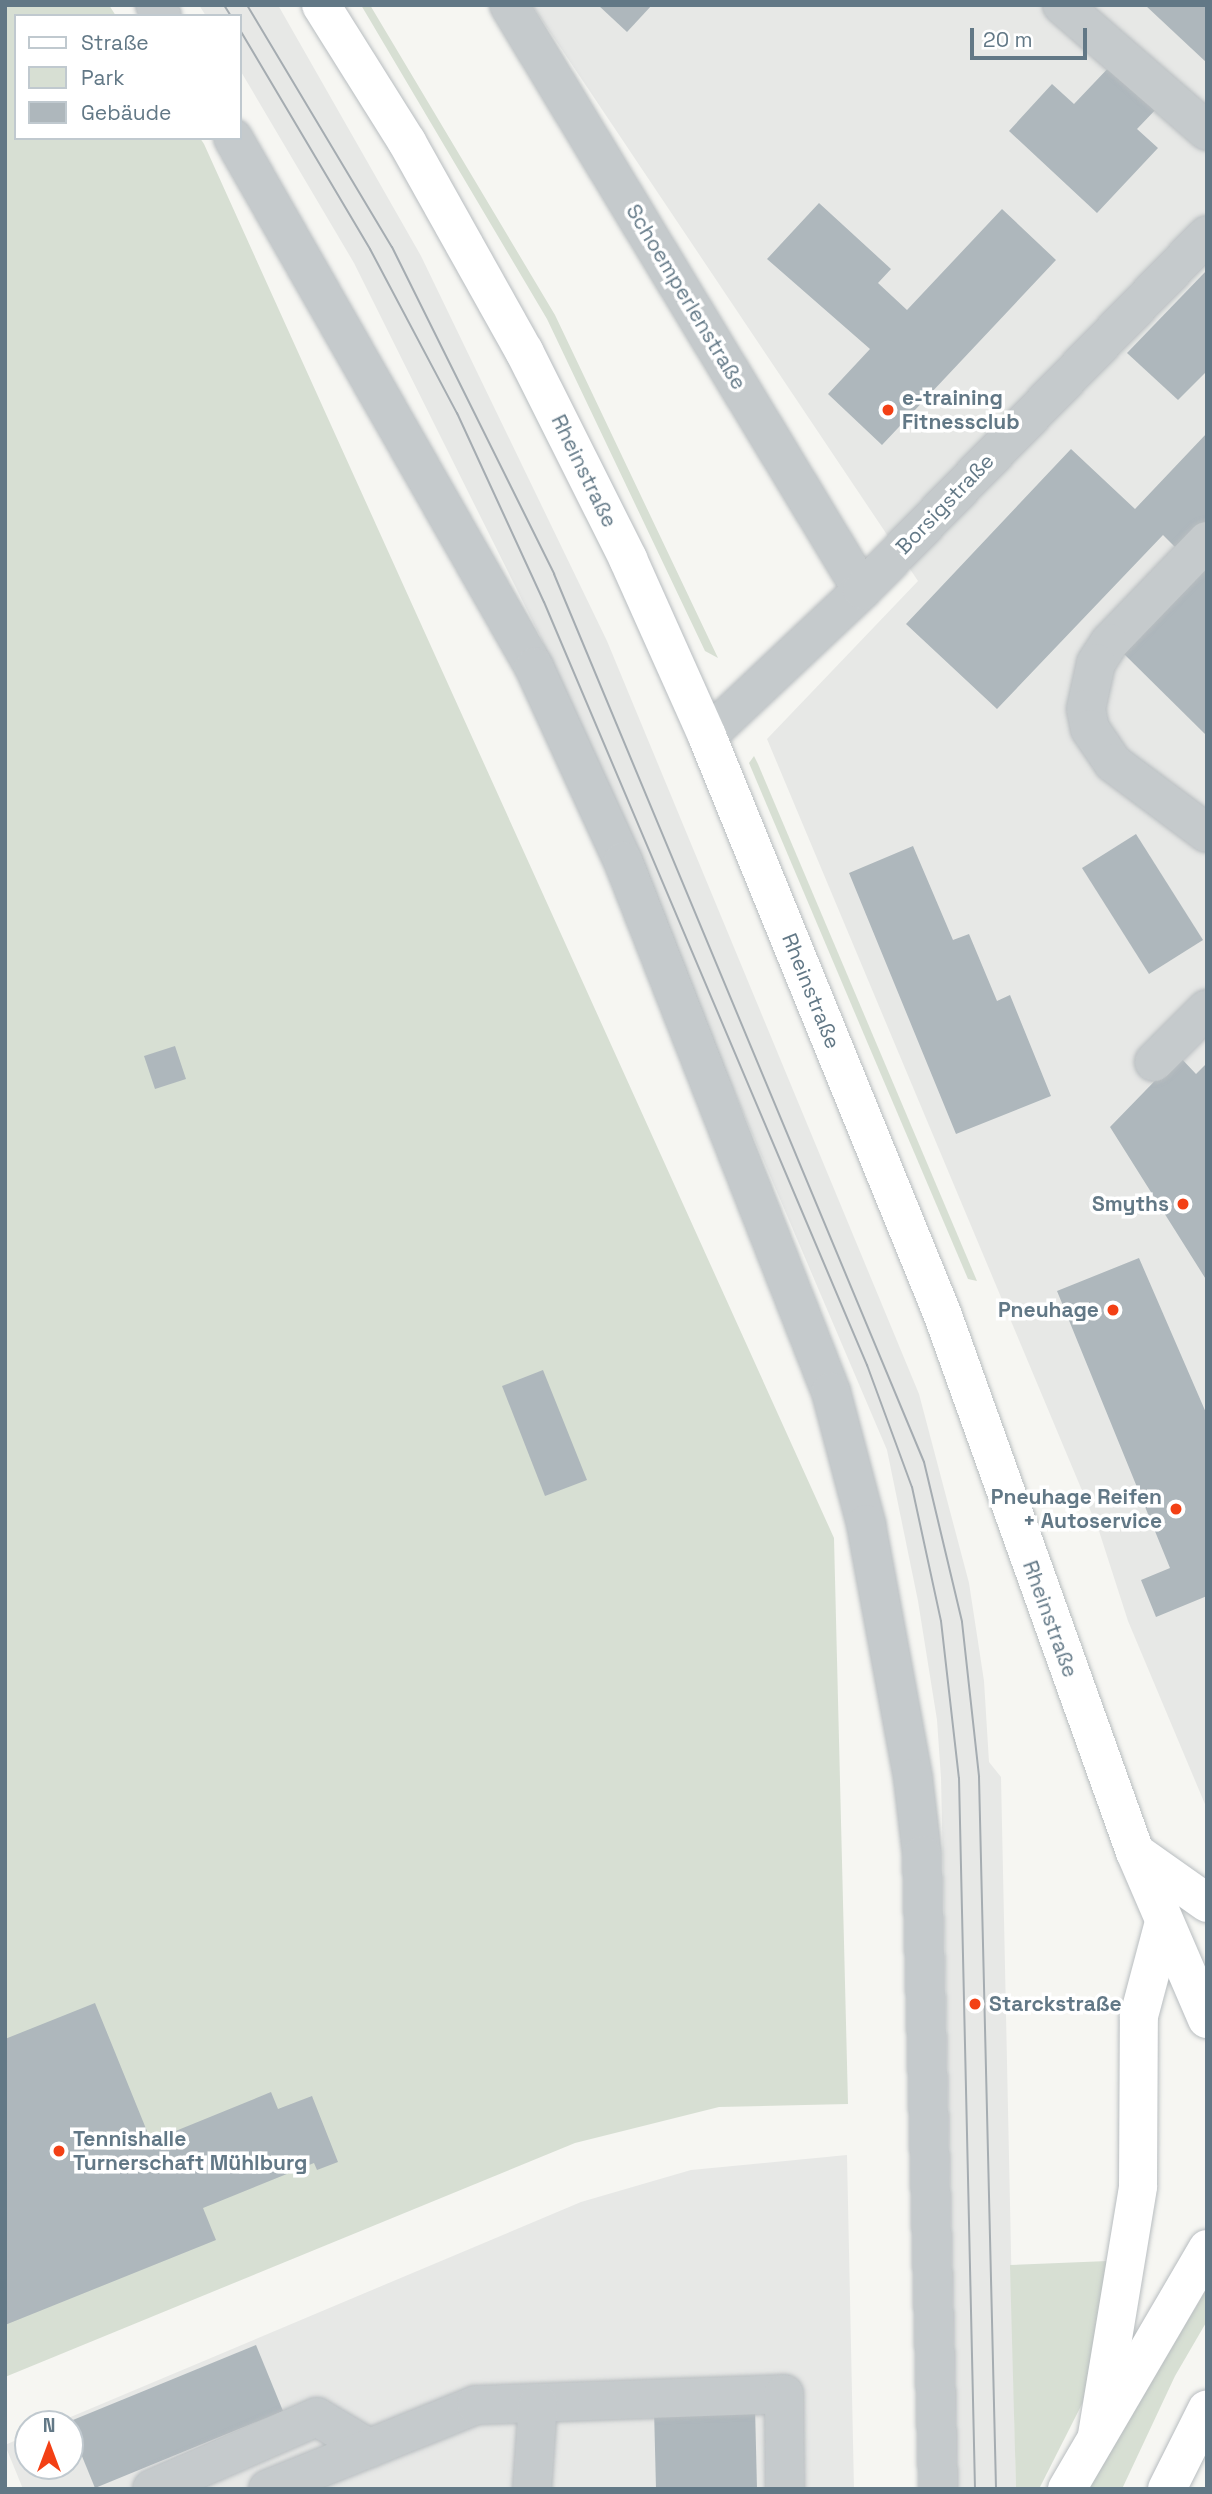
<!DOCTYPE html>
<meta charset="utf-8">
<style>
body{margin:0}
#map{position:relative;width:1212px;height:2494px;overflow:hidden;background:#f6f6f2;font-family:"Space Grotesk",sans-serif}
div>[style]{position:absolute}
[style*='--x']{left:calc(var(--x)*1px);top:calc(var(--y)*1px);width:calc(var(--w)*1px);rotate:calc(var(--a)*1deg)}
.built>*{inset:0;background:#e7e8e6}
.green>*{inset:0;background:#d7dfd3}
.building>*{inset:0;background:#aeb7bc}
.roads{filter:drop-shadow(0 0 2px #b8bdc0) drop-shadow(0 0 2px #b8bdc0)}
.minor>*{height:38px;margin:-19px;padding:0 19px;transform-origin:19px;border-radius:19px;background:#c5cacc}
.major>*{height:38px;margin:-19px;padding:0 19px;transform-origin:19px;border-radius:19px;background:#fff}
.tram>*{height:2px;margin:-1px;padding:0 1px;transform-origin:1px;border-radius:1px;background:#a5acb1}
.dots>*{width:19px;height:19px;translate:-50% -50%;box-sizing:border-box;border:4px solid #fff;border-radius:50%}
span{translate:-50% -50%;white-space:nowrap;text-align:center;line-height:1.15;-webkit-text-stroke:7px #fff;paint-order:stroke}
.street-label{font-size:21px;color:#627886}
.poi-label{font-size:21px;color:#627886;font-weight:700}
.left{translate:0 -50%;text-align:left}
.right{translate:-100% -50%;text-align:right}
.frame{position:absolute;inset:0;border:7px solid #627886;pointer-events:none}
.legend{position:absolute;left:14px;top:14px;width:228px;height:126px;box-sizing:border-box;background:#fff;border:2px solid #c0c9cf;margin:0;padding:9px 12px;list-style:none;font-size:21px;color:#627886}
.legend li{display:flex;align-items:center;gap:14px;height:35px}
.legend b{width:35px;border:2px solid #c0c9cf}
.north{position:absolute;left:14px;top:2410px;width:70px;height:70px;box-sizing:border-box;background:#fff;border:2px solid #c0c9cf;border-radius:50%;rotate:0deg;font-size:19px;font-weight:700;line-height:28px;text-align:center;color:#627886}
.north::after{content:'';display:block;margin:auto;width:24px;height:32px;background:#f34015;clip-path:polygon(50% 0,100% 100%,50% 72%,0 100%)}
.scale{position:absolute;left:970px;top:28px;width:117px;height:32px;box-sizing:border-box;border:4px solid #627886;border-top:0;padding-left:9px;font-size:21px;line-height:24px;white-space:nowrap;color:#627886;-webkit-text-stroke:5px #fff;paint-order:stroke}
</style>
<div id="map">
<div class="built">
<div style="clip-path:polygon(199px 5px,278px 5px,421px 256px,607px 641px,919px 1394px,969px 1583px,984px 1681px,989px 1762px,1001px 1777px,1016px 2489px,957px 2489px,941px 1778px,937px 1720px,918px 1601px,887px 1450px,540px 636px,354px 263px,240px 70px,240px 16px,206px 16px)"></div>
<div style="clip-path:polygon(532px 5px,1207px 5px,1207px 1809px,1128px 1621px,1099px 1531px,767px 739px,918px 581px)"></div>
<div style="clip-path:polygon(847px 2155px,854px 2489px,23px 2489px,5px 2445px,28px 2435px,28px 2466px,70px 2466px,70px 2424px,54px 2424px,581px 2202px,691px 2170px)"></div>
</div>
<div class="green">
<div style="clip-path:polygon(5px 5px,109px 5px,116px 16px,16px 16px,16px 138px,200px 138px,204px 144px,834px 1538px,848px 2104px,719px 2107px,575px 2143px,5px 2377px)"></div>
<div style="clip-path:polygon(361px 5px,370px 5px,555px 315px,718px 658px,705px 651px,547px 319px)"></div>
<div style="clip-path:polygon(754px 756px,758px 764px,977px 1281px,968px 1279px,868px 1044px,749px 763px)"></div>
<div style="clip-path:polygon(1108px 2261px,1083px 2402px,1039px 2489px,1016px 2489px,1010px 2265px)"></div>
<div style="clip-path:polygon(1207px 2288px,1207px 2321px,1175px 2376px,1122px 2489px,1089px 2489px)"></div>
</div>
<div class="building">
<div style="clip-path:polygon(598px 5px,652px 5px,627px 32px)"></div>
<div style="clip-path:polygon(1145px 5px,1207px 5px,1207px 63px)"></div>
<div style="clip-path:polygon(1113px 63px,1159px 106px,1137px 129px,1158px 148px,1097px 213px,1009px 131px,1052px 84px,1074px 104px)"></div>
<div style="clip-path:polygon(819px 203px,891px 269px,878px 283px,907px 310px,1002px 209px,1056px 260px,882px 445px,828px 394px,870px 349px,767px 259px)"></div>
<div style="clip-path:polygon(1207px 270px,1207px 371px,1178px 400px,1127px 353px)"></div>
<div style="clip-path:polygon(1207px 433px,1207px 523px,1180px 552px,1163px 535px,997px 709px,906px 624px,1071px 449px,1135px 509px)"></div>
<div style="clip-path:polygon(1207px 564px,1207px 736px,1121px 651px)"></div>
<div style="clip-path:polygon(1136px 834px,1203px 940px,1149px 974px,1082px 868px)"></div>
<div style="clip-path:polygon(913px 846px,953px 940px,969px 934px,997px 1001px,1010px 995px,1051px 1096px,956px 1134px,849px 873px)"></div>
<div style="clip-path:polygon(175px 1046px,186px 1079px,155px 1089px,144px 1056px)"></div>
<div style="clip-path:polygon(1179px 1056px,1196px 1074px,1207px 1063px,1207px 1281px,1110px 1127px)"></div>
<div style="clip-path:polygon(1139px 1258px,1207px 1415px,1207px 1596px,1156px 1617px,1141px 1580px,1170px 1568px,1057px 1291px)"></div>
<div style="clip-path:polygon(543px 1370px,587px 1480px,545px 1496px,502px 1386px)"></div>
<div style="clip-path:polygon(95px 2003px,151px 2141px,271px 2092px,278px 2109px,312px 2096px,338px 2162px,317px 2170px,314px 2163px,203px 2208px,216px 2240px,5px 2325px,5px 2039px)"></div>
<div style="clip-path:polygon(256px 2345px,283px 2411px,95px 2488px,68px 2422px)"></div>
<div style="clip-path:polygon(755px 2407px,757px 2489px,656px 2489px,654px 2409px)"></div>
</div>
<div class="roads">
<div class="minor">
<div style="--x:155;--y:5;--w:13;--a:58"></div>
<div style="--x:509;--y:5;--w:683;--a:58.89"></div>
<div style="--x:1062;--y:5;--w:192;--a:41"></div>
<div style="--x:233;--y:138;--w:609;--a:60.36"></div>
<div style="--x:534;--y:667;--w:213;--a:65.4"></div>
<div style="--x:623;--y:861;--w:570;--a:68.61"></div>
<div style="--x:831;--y:1392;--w:137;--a:75.1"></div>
<div style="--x:866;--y:1524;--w:258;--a:79.5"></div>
<div style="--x:913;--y:1778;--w:78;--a:83.3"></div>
<div style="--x:922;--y:1855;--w:634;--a:88.55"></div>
<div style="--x:1207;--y:541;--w:141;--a:133.9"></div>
<div style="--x:1109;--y:643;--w:24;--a:123"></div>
<div style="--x:1096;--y:663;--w:47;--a:102.3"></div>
<div style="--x:1086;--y:709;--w:20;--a:79"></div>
<div style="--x:1090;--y:729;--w:41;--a:55.9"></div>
<div style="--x:1113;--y:763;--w:117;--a:36.7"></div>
<div style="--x:707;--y:736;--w:213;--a:-43.3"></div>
<div style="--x:862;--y:590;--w:495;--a:-45.8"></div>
<div style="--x:1154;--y:1062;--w:75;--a:-45"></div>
<div style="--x:152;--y:2489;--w:180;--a:-23.6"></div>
<div style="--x:317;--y:2417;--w:61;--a:30.8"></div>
<div style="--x:268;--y:2489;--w:224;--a:-22"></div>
<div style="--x:476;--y:2405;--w:308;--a:-2"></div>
<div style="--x:784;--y:2394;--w:95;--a:89.4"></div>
<div style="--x:532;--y:2489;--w:86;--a:-86"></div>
</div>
<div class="major">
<div style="--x:321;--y:5;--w:162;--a:57.9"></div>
<div style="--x:407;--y:142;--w:240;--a:60.8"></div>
<div style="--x:524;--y:351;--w:233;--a:63.4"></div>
<div style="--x:628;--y:559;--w:194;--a:65.9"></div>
<div style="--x:707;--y:736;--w:623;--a:67.84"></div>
<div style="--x:942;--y:1313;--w:573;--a:70.3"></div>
<div style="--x:1135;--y:1852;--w:182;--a:66.7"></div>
<div style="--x:1135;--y:1852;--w:88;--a:35.3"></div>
<div style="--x:1097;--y:2435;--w:252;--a:-80.6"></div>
<div style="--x:1138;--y:2186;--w:170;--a:-89.7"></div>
<div style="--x:1139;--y:2016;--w:97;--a:-75.1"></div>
<div style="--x:1067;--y:2489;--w:278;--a:-59.7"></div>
<div style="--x:1167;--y:2489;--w:89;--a:-63.4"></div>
</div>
</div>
<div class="tram">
<div style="--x:224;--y:5;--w:13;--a:58"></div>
<div style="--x:247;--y:5;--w:282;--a:59.1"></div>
<div style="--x:392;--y:247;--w:365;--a:63.6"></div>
<div style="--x:554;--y:574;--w:962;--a:67.38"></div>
<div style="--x:924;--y:1462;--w:164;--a:76.6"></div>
<div style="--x:962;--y:1622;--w:156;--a:83.7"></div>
<div style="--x:979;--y:1777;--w:712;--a:88.63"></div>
<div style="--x:240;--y:30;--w:255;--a:59.3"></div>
<div style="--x:370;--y:249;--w:186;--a:62.1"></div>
<div style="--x:457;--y:413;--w:208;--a:65.3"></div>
<div style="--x:544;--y:602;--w:829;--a:67.06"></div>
<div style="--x:867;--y:1365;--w:130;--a:69.8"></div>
<div style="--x:912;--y:1487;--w:137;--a:77.8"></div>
<div style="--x:941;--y:1621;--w:158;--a:83.5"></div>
<div style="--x:959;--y:1778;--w:711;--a:88.71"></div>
</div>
<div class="dots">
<div style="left:888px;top:410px;background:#f34015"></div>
<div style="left:1183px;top:1204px;background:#f34015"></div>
<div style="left:1113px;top:1310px;background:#f34015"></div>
<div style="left:1176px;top:1509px;background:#f34015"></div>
<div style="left:975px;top:2004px;background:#f34015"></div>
<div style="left:59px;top:2151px;background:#f34015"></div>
</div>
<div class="street-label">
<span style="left:686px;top:297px;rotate:59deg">Schoemperlenstraße</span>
<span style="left:584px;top:471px;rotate:64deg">Rheinstraße</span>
<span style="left:945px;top:504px;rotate:-46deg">Borsigstraße</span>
<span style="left:811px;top:991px;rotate:68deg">Rheinstraße</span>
<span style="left:1050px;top:1619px;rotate:70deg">Rheinstraße</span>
</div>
<div class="poi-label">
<span class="left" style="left:902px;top:410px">e-training<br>Fitnessclub</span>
<span class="right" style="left:1169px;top:1204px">Smyths</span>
<span class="right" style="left:1099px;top:1310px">Pneuhage</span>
<span class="right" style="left:1162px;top:1509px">Pneuhage Reifen<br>+ Autoservice</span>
<span class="left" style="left:989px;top:2004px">Starckstraße</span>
<span class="left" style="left:73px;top:2151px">Tennishalle<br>Turnerschaft Mühlburg</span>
</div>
<div class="frame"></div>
<ul class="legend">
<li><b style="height:9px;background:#fff"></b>Straße</li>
<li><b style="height:19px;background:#d7dfd3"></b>Park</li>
<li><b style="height:19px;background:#aeb7bc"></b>Gebäude</li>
</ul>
<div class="north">N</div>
<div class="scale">20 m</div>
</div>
